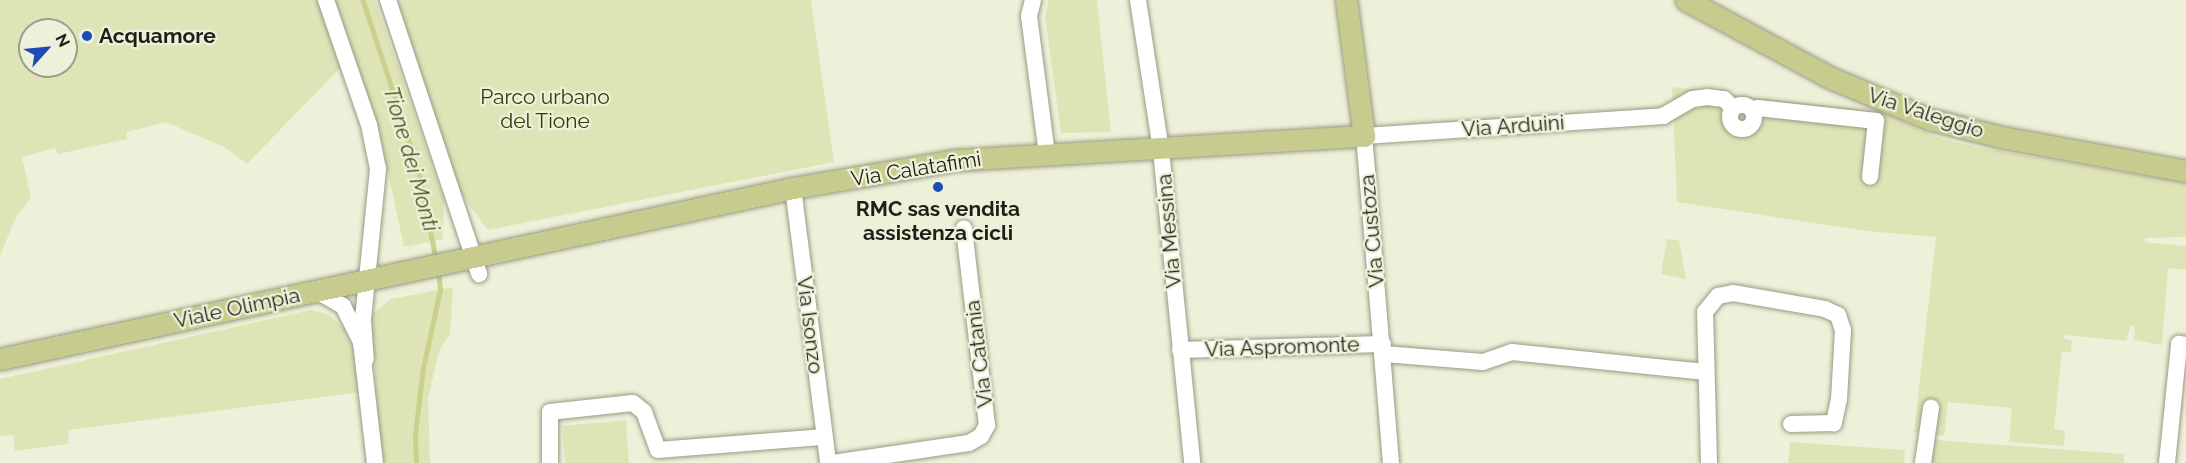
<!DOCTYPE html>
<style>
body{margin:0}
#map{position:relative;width:2186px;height:463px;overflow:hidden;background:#eef1d9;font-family:Raleway,sans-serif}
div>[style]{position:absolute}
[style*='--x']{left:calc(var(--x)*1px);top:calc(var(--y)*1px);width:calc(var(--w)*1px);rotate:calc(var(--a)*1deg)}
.green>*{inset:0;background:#dfe4b7}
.stream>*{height:4.5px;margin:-2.25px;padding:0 2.25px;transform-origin:2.25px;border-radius:2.25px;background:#c9d18a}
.roads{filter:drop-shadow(0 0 2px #989b84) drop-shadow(0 0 2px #989b84)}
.minor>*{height:16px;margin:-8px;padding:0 8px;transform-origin:8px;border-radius:8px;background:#fff}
.minor>.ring{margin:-8px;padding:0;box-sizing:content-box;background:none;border:16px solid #fff;border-radius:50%}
.major>*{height:21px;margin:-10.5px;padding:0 10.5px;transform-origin:10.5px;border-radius:10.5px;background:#c7cc8e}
.dots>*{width:16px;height:16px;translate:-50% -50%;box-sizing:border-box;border:3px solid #eef1d9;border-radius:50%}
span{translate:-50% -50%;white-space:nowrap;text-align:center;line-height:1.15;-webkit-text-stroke:4.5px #eef1d9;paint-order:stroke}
.poi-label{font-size:21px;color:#1e2017;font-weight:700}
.left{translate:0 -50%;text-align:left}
.park-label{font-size:21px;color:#353800}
.street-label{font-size:21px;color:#1e2017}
.water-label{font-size:22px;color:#4e521f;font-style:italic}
.north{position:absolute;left:18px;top:18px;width:60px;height:60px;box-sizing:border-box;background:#eef1d9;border:2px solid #9b9d8b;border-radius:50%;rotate:63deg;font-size:16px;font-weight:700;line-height:24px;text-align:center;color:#1e2017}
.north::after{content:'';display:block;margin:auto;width:21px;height:27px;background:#1c4bb8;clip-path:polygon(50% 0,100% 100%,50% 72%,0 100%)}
</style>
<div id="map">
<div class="green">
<div style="clip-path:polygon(evenodd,0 0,318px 0,342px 66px,247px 164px,226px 148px,166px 122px,127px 132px,127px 139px,58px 154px,55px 148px,22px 157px,31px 198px,16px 217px,0 256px,0 0,30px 30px,66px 30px,66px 66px,30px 66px,30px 30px)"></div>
<div style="clip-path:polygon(334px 0,375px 0,444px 200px,443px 239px,404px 247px,379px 131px)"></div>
<div style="clip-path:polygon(392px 0,811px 0,834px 162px,488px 230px,460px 193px)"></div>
<div style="clip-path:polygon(1049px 0,1097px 0,1111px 132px,1061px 133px,1045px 17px)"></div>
<div style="clip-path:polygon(1672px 87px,1885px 113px,1936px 137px,1971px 146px,2186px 183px,2186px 237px,2145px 238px,2145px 242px,2186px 246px,2186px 270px,2168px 268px,2162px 345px,2134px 340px,2135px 326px,2117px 324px,2131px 326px,2126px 341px,2064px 335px,2064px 338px,2072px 341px,2071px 352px,2062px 352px,2054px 429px,2065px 431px,2064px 446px,2009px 442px,2012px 408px,1948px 402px,1944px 436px,1914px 432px,1936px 237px,1867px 231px,1677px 202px)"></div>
<div style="clip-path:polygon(1667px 239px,1679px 240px,1686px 279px,1661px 274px)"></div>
<div style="clip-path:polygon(453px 287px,450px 334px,439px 351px,428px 399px,430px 463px,381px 463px,371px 315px,391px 299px)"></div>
<div style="clip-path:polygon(311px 310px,327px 314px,345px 329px,355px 354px,361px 392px,69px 430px,68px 444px,15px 451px,13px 435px,0 436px,0 379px)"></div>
<div style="clip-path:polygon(626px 420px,629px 463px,565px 463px,562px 426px)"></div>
<div style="clip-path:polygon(1934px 440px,2124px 454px,2124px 463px,1932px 463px)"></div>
<div style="clip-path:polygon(1790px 442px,1905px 450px,1904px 463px,1788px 463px)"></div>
</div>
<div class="stream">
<div style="--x:363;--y:0;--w:176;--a:71.8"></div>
<div style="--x:418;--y:167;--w:94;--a:78.9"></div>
<div style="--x:416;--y:463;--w:29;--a:-92"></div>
<div style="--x:415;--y:434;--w:66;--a:-83.1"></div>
<div style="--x:423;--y:368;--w:80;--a:-77.7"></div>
<div style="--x:440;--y:290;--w:19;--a:-96"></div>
</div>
<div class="roads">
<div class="minor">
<div style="--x:326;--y:0;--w:132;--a:71"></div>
<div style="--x:369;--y:125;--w:45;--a:78.4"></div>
<div style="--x:378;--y:169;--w:152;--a:95.7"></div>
<div style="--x:363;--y:320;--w:39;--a:86"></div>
<div style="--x:388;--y:0;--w:289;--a:71.6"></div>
<div style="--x:1033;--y:0;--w:16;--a:104"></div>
<div style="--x:1029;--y:16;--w:139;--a:82.6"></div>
<div style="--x:1138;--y:0;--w:152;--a:81.3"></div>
<div style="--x:1161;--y:150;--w:315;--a:84.3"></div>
<div class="ring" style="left:1730px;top:105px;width:8px;height:8px"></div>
<div style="--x:1753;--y:111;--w:6;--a:-31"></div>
<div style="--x:1758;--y:108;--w:119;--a:6.3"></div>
<div style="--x:1876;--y:121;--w:56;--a:96.1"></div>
<div style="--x:793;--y:188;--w:277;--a:82.7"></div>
<div style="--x:317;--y:291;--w:30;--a:30"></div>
<div style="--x:343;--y:306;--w:40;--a:63.4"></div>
<div style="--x:361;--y:342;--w:122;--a:83.4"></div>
<div style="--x:1180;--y:350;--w:203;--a:-1.7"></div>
<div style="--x:1384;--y:354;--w:99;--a:4.6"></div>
<div style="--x:1483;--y:362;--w:31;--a:-19"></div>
<div style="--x:1512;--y:352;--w:195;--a:5.9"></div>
<div style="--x:550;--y:463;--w:51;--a:-90"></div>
<div style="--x:550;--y:412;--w:83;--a:-6.2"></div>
<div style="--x:633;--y:403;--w:14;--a:39"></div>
<div style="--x:644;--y:412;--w:40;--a:69.8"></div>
<div style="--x:658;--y:450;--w:167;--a:-4.5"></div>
<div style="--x:833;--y:463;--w:137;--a:-8.4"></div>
<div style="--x:969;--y:443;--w:14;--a:-30"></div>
<div style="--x:981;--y:436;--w:13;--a:-61"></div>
<div style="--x:987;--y:425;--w:198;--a:-96.7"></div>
<div style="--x:1391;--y:463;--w:328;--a:-94.7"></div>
<div style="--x:1364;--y:136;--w:300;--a:-3.8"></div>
<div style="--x:1663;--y:116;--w:34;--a:-30"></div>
<div style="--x:1693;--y:99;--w:14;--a:-8"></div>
<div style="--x:1707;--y:97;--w:17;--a:7"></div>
<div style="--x:1724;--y:99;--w:13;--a:45"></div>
<div style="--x:1709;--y:463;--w:151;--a:-91.5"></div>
<div style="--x:1705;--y:312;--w:21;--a:-51"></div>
<div style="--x:1718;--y:296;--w:15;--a:-11"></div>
<div style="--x:1733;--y:293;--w:93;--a:9.9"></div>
<div style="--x:1825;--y:309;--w:14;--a:25"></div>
<div style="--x:1838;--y:315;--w:16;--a:72"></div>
<div style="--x:1843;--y:330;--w:69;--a:93.3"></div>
<div style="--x:1839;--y:399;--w:25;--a:102"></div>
<div style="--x:1834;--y:423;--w:43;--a:178.7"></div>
<div style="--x:1923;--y:463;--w:56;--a:-81.7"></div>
<div style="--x:2167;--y:463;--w:120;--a:-84.2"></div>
<div style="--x:2179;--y:344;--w:7;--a:8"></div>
</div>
<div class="major">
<div style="--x:1686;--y:0;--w:165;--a:28.3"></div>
<div style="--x:1831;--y:78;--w:106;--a:22.7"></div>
<div style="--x:1929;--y:119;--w:74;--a:14"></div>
<div style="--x:2001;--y:137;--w:188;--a:10.4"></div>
<div style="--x:0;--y:359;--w:811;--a:-12.17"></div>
<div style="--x:793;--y:188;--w:165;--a:-9.7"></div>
<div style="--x:956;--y:160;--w:409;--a:-3.4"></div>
<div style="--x:1364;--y:136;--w:137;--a:-97.5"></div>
</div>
</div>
<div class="dots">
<div style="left:87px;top:36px;background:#1c4bb8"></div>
<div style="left:938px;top:187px;background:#1c4bb8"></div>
</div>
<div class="poi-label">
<span class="left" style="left:99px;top:36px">Acquamore</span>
<span style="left:938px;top:221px">RMC sas vendita<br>assistenza cicli</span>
</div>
<div class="park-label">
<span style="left:545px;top:109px">Parco urbano<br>del Tione</span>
</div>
<div class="street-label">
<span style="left:1926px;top:113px;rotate:18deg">Via Valeggio</span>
<span style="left:1513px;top:126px;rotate:-4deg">Via Arduini</span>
<span style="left:916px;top:169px;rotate:-9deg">Via Calatafimi</span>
<span style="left:1169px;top:231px;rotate:-95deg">Via Messina</span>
<span style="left:1372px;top:231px;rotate:-95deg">Via Custoza</span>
<span style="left:237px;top:308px;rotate:-12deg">Viale Olimpia</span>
<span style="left:810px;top:325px;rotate:83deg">Via Isonzo</span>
<span style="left:1282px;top:347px;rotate:-2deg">Via Aspromonte</span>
<span style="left:979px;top:354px;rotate:-97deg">Via Catania</span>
</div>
<div class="water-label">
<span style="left:411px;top:159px;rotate:74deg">Tione dei Monti</span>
</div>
<div class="north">N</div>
</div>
